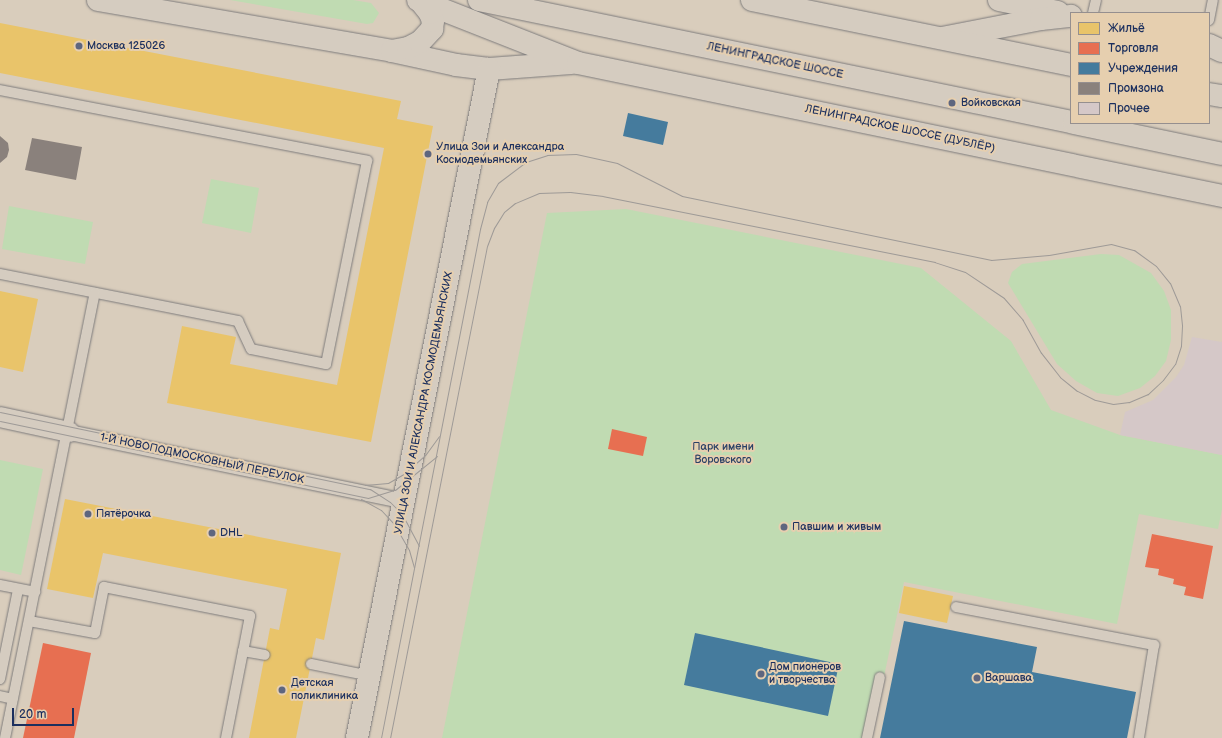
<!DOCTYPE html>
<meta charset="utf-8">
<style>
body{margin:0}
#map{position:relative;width:1222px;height:738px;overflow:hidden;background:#d9cdbc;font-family:"Balsamiq Sans",sans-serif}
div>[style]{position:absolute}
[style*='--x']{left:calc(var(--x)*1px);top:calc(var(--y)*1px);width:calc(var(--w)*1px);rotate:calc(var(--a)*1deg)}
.green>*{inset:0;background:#c0dbb2}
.homes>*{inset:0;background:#e9c46a}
.shops>*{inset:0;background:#e76f51}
.public>*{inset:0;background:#457b9d}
.industry>*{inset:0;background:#8a817c}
.building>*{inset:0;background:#d5c8c8}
.roads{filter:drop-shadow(0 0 1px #7d7b7c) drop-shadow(0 0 1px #7d7b7c)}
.service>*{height:10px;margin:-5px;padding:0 5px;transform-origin:5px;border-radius:5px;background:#d5ccc0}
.pedestrian>*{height:15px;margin:-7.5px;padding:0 7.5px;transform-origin:7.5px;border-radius:7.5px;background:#d5ccc0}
.minor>*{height:20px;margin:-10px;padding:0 10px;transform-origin:10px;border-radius:10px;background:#d5ccc0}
.tertiary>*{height:22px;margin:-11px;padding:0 11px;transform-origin:11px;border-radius:11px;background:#d5ccc0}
.secondary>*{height:22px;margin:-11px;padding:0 11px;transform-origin:11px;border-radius:11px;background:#d5ccc0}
.primary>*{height:22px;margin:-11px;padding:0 11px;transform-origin:11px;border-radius:11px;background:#d5ccc0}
.tram>*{height:1px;margin:-0.5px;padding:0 0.5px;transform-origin:0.5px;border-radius:0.5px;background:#9e9a97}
.dots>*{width:11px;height:11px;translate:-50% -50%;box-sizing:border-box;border:2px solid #e6cfaf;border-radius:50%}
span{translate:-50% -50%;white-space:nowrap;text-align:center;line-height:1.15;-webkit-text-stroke:4px #e6cfaf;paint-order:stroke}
.poi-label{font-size:11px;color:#1b2f5e}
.left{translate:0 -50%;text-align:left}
.street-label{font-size:11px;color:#1b2f5e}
.park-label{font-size:11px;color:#2a4166}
.legend{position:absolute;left:1070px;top:12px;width:140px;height:112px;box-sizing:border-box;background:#e6cfaf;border:1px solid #958f8f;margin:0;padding:5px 7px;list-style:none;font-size:12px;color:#1b2f5e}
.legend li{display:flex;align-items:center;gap:8px;height:20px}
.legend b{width:20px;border:1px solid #958f8f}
.scale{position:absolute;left:12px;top:708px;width:62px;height:18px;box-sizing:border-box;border:2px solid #1b2f5e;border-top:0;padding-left:5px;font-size:12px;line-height:14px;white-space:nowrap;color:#1b2f5e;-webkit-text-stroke:3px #e6cfaf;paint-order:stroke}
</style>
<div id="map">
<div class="green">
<div style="clip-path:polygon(230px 0,353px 0,371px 3px,379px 13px,373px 23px,367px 24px)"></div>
<div style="clip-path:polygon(211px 179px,259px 188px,251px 233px,202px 223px)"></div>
<div style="clip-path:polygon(9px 206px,93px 222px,85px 264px,2px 249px)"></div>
<div style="clip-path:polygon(626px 209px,921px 268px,1011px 341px,1051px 410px,1120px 435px,1222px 455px,1222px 509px,1218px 529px,1139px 514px,1117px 624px,904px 582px,871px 738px,442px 738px,547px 213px)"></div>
<div style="clip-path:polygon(1101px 254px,1119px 255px,1151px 273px,1164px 291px,1171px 310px,1171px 340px,1166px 361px,1155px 376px,1140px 388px,1118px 396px,1097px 393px,1076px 381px,1057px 364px,1008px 283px,1012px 272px,1022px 264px)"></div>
<div style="clip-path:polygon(0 460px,43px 469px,21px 575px,0 570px)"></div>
</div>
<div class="homes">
<div style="clip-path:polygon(0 23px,401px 101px,397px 119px,433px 126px,371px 442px,167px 403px,182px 326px,236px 337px,230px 364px,337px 385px,384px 148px,0 73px)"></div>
<div style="clip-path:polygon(0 291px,38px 299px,23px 372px,0 367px)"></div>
<div style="clip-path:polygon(65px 499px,341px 553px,324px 640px,316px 638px,296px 738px,249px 738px,270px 628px,279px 630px,287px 589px,103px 553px,93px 598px,47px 589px)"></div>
<div style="clip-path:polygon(904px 586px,953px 596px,947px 623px,899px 613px)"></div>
</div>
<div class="shops">
<div style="clip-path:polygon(612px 429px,647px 437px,643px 456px,608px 449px)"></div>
<div style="clip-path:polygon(1152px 534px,1213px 546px,1203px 599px,1184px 595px,1186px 587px,1173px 584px,1174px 579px,1158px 575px,1159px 569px,1145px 567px)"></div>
<div style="clip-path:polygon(43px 643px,91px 653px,74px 738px,23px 738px)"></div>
</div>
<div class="public">
<div style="clip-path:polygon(628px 113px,668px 122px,663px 145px,623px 136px)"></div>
<div style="clip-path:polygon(904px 621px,1037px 647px,1032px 672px,1136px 692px,1127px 738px,880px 738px)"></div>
<div style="clip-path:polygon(695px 633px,839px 664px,828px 716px,684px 685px)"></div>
</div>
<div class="industry">
<div style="clip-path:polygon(0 136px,8px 143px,9px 150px,7px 157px,0 163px)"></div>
<div style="clip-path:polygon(32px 138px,82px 147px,76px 180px,25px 170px)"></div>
</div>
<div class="building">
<div style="clip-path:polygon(1192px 337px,1222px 342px,1222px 455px,1120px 435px,1125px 412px,1153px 400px,1176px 377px,1184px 365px)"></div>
</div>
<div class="roads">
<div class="service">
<div style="--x:1093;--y:13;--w:13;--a:-77"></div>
<div style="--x:1209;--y:20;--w:20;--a:-79"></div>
<div style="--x:0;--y:90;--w:374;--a:10.9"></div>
<div style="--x:367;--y:161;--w:207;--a:101.4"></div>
<div style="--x:326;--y:364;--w:76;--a:-168.7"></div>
<div style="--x:251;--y:349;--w:31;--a:-115"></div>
<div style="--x:238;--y:321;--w:243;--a:-168.8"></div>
<div style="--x:0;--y:585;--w:36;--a:11"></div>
<div style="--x:956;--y:607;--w:202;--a:10.9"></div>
<div style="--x:1154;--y:645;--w:94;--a:99.2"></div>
<div style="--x:29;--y:621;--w:67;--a:10.3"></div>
<div style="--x:95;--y:633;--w:47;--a:-78.9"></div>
<div style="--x:104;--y:587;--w:149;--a:11.2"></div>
<div style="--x:250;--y:616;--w:36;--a:101"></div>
<div style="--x:243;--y:651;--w:22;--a:10"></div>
<div style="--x:311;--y:664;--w:60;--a:11.5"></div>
<div style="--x:0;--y:679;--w:91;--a:-78.6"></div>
<div style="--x:0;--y:696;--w:13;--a:13"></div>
<div style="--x:5;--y:738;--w:454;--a:-78.6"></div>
<div style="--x:226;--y:738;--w:89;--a:-78.9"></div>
<div style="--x:867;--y:738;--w:62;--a:-78"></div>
</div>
<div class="pedestrian">
<div style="--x:69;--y:432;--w:343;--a:11.6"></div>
</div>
<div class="minor">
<div style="--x:0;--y:417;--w:71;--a:12.3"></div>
</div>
<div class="tertiary">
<div style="--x:999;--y:0;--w:60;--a:11.5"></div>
<div style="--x:942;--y:38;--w:101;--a:-10.9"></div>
<div style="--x:1041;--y:19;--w:30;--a:-6"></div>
<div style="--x:1209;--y:45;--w:14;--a:25"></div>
</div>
<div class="secondary">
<div style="--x:98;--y:0;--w:298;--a:9.8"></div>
<div style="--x:392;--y:51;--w:66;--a:12.3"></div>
<div style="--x:456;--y:65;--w:33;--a:7"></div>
<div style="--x:489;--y:69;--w:82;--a:-4.2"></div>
<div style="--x:418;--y:0;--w:172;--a:21.5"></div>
<div style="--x:578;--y:63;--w:658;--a:11.67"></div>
<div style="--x:392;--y:51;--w:16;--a:-11"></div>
<div style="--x:408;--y:48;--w:13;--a:-27"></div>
<div style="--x:420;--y:42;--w:18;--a:-47"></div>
<div style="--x:432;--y:29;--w:8;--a:-83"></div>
<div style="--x:433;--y:21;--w:9;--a:-111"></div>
<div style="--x:430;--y:13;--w:14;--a:-129"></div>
<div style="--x:357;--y:738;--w:682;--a:-78.84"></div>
</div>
<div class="primary">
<div style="--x:479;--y:0;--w:604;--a:11.64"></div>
<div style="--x:752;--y:0;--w:326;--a:11.5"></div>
<div style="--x:1209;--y:94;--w:13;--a:9"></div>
<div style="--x:1074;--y:123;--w:151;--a:11.8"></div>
</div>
</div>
<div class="tram">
<div style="--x:0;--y:412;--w:378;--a:11.8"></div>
<div style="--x:370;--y:489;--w:24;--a:33"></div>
<div style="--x:390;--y:502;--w:17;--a:45"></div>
<div style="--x:402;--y:514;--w:36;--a:62"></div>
<div style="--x:0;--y:421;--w:376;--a:11.8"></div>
<div style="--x:368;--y:498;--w:28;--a:-17"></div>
<div style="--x:395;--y:490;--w:54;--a:-39"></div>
<div style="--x:365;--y:485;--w:23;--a:-5"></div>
<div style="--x:388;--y:483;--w:20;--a:-30"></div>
<div style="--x:405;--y:473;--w:28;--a:-42"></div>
<div style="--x:426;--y:454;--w:22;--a:-54"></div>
<div style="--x:361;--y:499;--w:23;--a:29"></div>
<div style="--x:381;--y:510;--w:19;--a:47"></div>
<div style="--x:394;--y:524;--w:30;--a:60"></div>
<div style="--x:409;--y:550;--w:18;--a:74"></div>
<div style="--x:381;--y:738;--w:519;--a:-78.99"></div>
<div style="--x:480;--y:229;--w:28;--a:-75"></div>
<div style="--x:487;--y:202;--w:22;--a:-60"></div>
<div style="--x:498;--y:183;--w:35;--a:-37"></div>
<div style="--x:526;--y:162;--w:22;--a:-18"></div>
<div style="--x:547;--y:155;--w:29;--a:-2"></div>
<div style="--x:576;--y:154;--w:42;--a:12.4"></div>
<div style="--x:617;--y:163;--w:73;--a:26.9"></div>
<div style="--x:682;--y:196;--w:316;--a:11.7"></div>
<div style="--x:991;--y:260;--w:58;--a:-4.9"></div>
<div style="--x:1049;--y:255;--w:63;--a:-10.1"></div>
<div style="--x:1111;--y:244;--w:24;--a:15"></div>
<div style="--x:1134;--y:250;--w:27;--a:36"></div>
<div style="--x:1156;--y:266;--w:22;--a:51"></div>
<div style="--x:1170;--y:283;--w:25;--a:67"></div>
<div style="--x:1180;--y:306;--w:20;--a:84"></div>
<div style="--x:1182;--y:326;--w:20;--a:93"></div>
<div style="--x:1181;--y:346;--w:19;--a:108"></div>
<div style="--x:1175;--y:364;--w:20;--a:127"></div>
<div style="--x:1163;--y:380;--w:21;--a:137"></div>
<div style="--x:1148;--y:394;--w:21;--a:157"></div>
<div style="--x:1129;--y:402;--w:16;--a:173"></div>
<div style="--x:1113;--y:404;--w:18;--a:-167"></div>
<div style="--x:1095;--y:400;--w:20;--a:-153"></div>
<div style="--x:1077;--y:391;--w:22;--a:-141"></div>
<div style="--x:1060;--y:377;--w:31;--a:-128"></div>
<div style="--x:1041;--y:353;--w:38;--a:-119"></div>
<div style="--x:1023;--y:320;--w:29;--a:-131"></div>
<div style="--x:1004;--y:298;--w:47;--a:-146.3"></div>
<div style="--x:965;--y:272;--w:32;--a:-162"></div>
<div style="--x:935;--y:262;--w:338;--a:-168.8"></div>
<div style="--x:603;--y:196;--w:33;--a:-173"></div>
<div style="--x:570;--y:192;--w:31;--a:178"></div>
<div style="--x:539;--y:193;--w:26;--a:157"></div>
<div style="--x:515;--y:203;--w:14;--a:141"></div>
<div style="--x:504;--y:212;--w:19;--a:122"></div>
<div style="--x:494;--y:228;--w:19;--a:111"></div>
<div style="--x:487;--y:246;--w:501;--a:101.15"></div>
</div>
<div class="dots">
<div style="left:79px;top:46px;background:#5e667f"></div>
<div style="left:952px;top:103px;background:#5e667f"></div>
<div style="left:428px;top:154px;background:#5e667f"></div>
<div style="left:88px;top:514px;background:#5e667f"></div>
<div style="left:784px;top:527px;background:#5e667f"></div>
<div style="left:212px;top:533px;background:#5e667f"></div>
<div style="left:761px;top:674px;background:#5e667f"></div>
<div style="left:977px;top:678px;background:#5e667f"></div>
<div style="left:282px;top:690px;background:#5e667f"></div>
</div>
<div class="poi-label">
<span class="left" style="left:87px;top:46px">Москва 125026</span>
<span class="left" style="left:961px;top:103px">Войковская</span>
<span class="left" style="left:436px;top:154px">Улица Зои и Александра<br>Космодемьянских</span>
<span class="left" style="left:96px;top:514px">Пятёрочка</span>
<span class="left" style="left:792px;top:527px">Павшим и живым</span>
<span class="left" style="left:220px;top:533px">DHL</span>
<span class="left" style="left:769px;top:674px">Дом пионеров<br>и творчества</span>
<span class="left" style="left:985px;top:678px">Варшава</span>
<span class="left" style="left:291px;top:690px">Детская<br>поликлиника</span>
</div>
<div class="street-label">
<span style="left:775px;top:61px;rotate:12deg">ЛЕНИНГРАДСКОЕ ШОССЕ</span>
<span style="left:900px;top:129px;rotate:12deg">ЛЕНИНГРАДСКОЕ ШОССЕ (ДУБЛЁР)</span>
<span style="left:424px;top:403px;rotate:-79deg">УЛИЦА ЗОИ И АЛЕКСАНДРА КОСМОДЕМЬЯНСКИХ</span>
<span style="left:202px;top:459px;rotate:12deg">1-Й НОВОПОДМОСКОВНЫЙ ПЕРЕУЛОК</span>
</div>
<div class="park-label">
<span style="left:723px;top:454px">Парк имени<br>Воровского</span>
</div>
<ul class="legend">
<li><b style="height:11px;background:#e9c46a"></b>Жильё</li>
<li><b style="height:11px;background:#e76f51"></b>Торговля</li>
<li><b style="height:11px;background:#457b9d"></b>Учреждения</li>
<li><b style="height:11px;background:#8a817c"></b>Промзона</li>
<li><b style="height:11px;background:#d5c8c8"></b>Прочее</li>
</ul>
<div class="scale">20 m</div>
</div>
